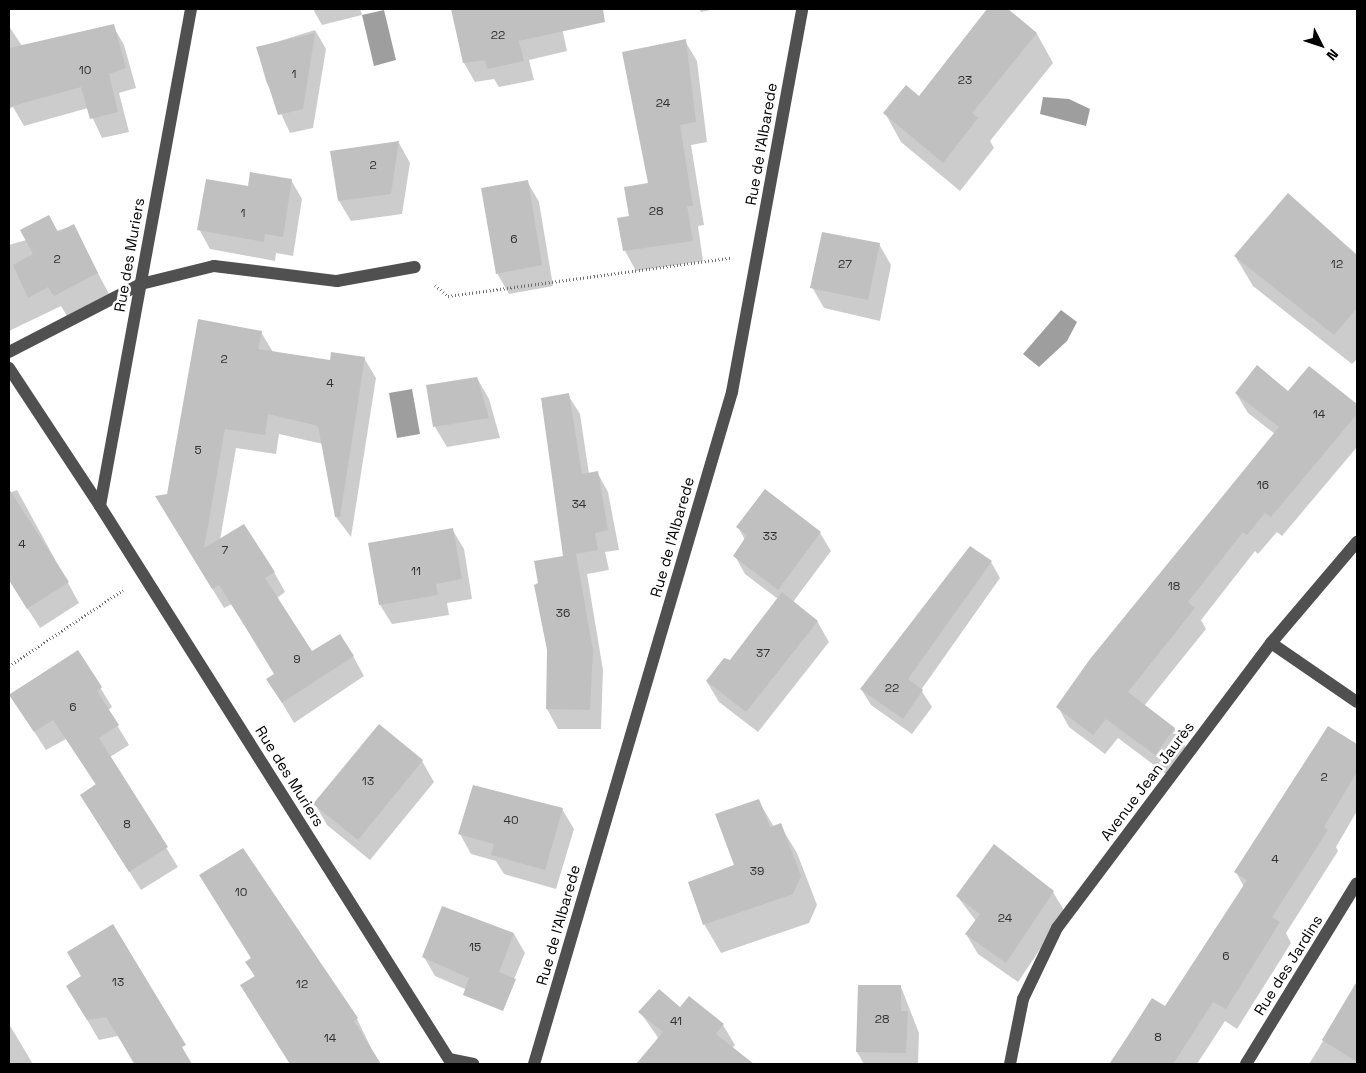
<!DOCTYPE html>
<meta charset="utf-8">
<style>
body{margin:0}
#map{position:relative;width:1366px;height:1073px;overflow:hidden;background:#fff;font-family:"Space Grotesk",sans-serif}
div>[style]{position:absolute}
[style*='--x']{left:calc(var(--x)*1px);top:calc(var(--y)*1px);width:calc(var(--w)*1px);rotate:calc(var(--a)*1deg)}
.water>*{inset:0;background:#9e9e9e}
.shadow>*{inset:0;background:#0003}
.building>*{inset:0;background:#c0c0c0}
.path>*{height:3px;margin-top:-1.5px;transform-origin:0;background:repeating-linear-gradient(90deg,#727272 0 1px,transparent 0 3.5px)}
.minor>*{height:12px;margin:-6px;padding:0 6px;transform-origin:6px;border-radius:6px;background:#505050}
span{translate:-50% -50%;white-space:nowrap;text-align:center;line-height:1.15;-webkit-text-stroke:5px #fff;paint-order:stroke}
.number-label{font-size:12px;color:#303030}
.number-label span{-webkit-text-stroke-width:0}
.street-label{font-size:15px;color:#000}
.frame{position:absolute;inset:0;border:10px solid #000;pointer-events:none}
.north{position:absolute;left:1296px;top:20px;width:50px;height:50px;-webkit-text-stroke:4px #fff;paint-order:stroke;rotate:131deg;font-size:14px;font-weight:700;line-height:20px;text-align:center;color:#000}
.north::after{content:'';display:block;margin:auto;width:18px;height:22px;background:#000;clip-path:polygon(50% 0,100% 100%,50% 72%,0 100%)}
</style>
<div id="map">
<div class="water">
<div style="clip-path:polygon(384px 10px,396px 60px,374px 66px,362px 15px)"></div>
<div style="clip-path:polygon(1043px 97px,1069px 99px,1090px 109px,1086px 126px,1040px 114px)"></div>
<div style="clip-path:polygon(1061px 310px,1077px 322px,1067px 341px,1039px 367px,1023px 354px)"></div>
<div style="clip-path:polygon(412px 389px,420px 434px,397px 438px,389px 393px)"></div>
</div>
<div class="shadow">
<div style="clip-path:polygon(313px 9px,360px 9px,362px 15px,322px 25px)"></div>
<div style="clip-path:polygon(454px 9px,558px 9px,567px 51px,529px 60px,534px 80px,499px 87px,494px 79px,475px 82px,464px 63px)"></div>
<div style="clip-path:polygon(699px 9px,716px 9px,701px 12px)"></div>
<div style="clip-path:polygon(989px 9px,1006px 9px,1037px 34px,1053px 63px,990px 141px,994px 148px,960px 191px,901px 142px,885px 113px,919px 98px)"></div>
<div style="clip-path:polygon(9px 26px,22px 46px,113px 26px,124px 45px,136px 88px,119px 93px,129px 132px,102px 138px,88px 108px,24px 126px,13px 107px,9px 109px)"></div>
<div style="clip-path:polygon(315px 30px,326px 49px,313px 128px,290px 133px,266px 81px,257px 48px)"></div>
<div style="clip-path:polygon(685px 41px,697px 61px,707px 142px,691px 145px,704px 225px,698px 226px,703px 261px,636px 271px,625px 251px,619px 219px,630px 217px,650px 184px)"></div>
<div style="clip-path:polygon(399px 143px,410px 163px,402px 214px,351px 221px,339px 201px)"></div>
<div style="clip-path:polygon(291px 180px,302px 199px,293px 256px,276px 253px,275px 261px,210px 249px,199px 229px)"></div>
<div style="clip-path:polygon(527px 181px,539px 202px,553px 286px,509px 294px,497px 273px)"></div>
<div style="clip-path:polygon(1288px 195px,1357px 256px,1357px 359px,1352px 364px,1253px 286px,1235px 256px)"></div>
<div style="clip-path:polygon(73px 226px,109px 294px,67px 316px,61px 306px,9px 331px,9px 245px)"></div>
<div style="clip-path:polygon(879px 244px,891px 265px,880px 321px,824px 308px,812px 287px)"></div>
<div style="clip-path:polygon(261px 332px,273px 352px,331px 362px,364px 358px,376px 378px,351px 537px,336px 517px,323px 444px,279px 434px,276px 454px,236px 448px,220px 540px,274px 572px,285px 592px,277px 598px,312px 652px,353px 656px,364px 676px,294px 723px,268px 679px,275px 674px,232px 604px,224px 608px,168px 516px,168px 495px)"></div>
<div style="clip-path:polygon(1309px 367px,1357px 406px,1357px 447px,1282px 536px,1277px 532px,1258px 554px,1255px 551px,1201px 620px,1206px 629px,1144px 706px,1174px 728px,1186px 748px,1166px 774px,1118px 738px,1105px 754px,1069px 727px,1058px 707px,1275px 434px,1248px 413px,1236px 393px,1288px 392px)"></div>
<div style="clip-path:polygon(477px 378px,489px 399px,500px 438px,447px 447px,435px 427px)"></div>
<div style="clip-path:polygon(568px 395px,580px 414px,589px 474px,597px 472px,608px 492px,619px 550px,605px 552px,609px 570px,587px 574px,603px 670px,601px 729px,558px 729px,547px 709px,565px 557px)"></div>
<div style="clip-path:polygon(17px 490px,79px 603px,40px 628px,9px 580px,9px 493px)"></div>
<div style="clip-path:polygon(738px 527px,820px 533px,831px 551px,793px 602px,817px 621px,829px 642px,758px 732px,719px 702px,707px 682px,730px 661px,778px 599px,745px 574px,735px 556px,745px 540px)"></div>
<div style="clip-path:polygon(452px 529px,464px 549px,472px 599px,447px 603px,449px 615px,392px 624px,380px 605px)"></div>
<div style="clip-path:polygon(991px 562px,1000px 578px,921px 690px,932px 707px,912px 734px,871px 705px,861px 689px)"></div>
<div style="clip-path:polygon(78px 651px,112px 707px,108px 710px,129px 745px,110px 757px,178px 867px,141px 890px,93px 814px,96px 785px,66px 739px,46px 750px,10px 694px)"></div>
<div style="clip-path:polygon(1328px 727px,1357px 745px,1357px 811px,1336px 847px,1338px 851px,1286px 933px,1291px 943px,1237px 1029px,1225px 1021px,1197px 1064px,1109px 1064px,1153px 999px,1165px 1007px,1244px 887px,1236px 872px)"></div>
<div style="clip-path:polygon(422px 761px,434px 782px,370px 860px,327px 825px,315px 804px)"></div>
<div style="clip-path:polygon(758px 800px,774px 827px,780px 825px,797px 853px,817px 905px,809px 923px,721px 953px,704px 924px,735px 866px)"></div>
<div style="clip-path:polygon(562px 809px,574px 829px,556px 889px,504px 874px,496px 861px,471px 854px,460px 834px)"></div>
<div style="clip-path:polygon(243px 849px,357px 1019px,379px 1064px,290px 1064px,253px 1005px,255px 977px,247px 962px,254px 964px)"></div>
<div style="clip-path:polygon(1053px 892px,1065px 912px,1018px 982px,978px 954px,966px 934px,976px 921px,957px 896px)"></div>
<div style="clip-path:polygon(112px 926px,191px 1064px,134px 1064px,118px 1036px,99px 1040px,79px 1006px,82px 977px)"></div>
<div style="clip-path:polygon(514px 934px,525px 953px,507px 996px,497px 1003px,435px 976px,424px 957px)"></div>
<div style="clip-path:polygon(1357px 986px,1357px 1064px,1309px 1064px)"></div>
<div style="clip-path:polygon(901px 987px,919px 1033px,918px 1064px,864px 1064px,857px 1052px)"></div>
<div style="clip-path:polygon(690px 998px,723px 1025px,735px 1045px,732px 1048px,752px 1064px,638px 1064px,659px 1039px,640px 1012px,680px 1009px)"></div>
<div style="clip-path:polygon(9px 1024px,33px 1064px,9px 1064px)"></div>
</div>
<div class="building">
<div style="clip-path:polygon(451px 9px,603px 9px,605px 22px,519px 41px,524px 61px,487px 69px,485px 60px,463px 63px)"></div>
<div style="clip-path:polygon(987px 9px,1008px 9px,1037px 33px,972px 113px,978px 118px,943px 163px,883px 113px,906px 85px,919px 96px)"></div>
<div style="clip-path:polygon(114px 24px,126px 68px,109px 74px,118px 112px,90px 119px,81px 87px,9px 107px,9px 48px)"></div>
<div style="clip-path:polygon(315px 33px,303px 109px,278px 115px,256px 47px)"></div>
<div style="clip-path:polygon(686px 39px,696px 122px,680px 125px,693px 206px,687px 206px,693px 241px,623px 251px,617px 218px,629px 216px,624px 187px,648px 183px,622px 52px)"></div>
<div style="clip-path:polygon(399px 141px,391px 194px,338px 201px,330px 151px)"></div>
<div style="clip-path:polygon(250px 172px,292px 179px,283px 237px,265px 234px,264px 242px,197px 230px,206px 179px,248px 186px)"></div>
<div style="clip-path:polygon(528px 180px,542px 265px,496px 274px,481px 188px)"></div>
<div style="clip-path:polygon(1288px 193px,1357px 255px,1357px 308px,1334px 335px,1234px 256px)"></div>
<div style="clip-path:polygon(49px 215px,58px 232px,74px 224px,98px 273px,54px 296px,48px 287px,28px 298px,13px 265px,33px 254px,20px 230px)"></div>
<div style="clip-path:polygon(822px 232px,880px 243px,868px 300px,810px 288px)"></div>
<div style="clip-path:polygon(198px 319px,262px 331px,258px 349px,330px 360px,331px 352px,365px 357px,340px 517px,335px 517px,318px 426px,268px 414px,265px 435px,225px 429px,204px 548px,244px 524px,275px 572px,265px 578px,312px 651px,340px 634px,354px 656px,282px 703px,266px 679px,274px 674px,249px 633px,219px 585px,212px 589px,155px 496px,167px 494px)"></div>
<div style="clip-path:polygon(1257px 365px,1288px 391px,1309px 366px,1357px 404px,1357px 414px,1271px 517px,1265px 513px,1247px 535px,1243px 532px,1188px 602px,1195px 608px,1128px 692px,1175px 728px,1155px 755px,1106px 719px,1093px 735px,1056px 707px,1090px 659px,1279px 427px,1235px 393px)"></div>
<div style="clip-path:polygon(477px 377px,489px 418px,433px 427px,426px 385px)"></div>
<div style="clip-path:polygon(569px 393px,582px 474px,598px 471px,608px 530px,595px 533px,598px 550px,576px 554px,593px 650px,590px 710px,546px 709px,547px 650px,534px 585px,538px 583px,534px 561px,563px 556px,541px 398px)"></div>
<div style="clip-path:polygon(9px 489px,69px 582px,27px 609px,9px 580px)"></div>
<div style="clip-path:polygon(765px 489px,821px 532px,778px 590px,733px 556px,747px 535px,736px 527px)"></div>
<div style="clip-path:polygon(453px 528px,462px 579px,436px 584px,438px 595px,379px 605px,368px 543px)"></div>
<div style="clip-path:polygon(970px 546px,992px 561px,908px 679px,923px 690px,903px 719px,860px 689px)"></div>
<div style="clip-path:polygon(782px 592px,818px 621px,746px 712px,706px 681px,724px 658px,730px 660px)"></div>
<div style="clip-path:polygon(78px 650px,102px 687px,97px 691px,119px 725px,99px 738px,168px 847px,129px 872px,80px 795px,96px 784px,53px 720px,34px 732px,9px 695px)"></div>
<div style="clip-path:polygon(379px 724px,423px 760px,358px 840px,313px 804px)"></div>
<div style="clip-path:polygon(1328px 726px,1357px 744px,1357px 772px,1324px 827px,1328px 830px,1272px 917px,1280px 922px,1226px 1009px,1213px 1002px,1173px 1064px,1110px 1064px,1152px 998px,1165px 1006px,1247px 880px,1234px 872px)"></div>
<div style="clip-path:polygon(473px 785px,563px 808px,545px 870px,491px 855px,494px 844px,458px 834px)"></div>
<div style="clip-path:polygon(759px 799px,770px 827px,781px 823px,801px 876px,793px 894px,703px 925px,688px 882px,734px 865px,715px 814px)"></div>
<div style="clip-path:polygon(994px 844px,1054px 891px,1006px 963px,965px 934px,980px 914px,956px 896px)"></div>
<div style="clip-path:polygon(243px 848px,358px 1018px,354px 1021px,381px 1064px,290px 1064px,240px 985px,255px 976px,245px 962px,251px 958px,199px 875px)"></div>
<div style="clip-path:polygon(442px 906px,514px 933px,499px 972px,516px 979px,503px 1011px,463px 995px,469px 978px,422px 957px)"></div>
<div style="clip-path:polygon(113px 924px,186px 1045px,182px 1047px,192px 1064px,135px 1064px,106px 1017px,87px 1020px,66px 986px,81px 976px,67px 952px)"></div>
<div style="clip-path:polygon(1357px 981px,1357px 1062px,1322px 1040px)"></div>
<div style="clip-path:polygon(858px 985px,901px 985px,901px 1011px,908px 1011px,906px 1053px,856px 1052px)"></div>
<div style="clip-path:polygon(659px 989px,680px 1007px,689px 996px,724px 1024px,716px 1034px,754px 1064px,636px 1064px,663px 1032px,638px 1012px)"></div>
</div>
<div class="path">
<div style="--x:435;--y:285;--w:17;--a:40"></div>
<div style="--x:448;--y:296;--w:285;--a:-7.7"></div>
<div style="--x:9;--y:666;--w:137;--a:-33.7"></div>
</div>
<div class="minor">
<div style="--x:191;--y:9;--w:505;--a:100.38"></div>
<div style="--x:100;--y:506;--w:660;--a:57.76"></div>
<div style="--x:9;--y:352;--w:148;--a:-27.3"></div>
<div style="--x:141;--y:284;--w:75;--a:-13.9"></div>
<div style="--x:214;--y:266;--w:124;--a:7"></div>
<div style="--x:337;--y:281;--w:79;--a:-10.2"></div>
<div style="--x:9;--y:368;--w:165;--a:56.6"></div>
<div style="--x:1271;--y:643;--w:104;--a:34.5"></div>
<div style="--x:450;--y:1059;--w:24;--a:12"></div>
<div style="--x:534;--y:1064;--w:701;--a:-73.58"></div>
<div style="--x:732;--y:392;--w:389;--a:-79.6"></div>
<div style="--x:1010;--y:1064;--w:66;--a:-78.7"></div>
<div style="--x:1023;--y:999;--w:79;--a:-64.4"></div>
<div style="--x:1057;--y:928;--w:356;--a:-53.1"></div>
<div style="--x:1271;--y:643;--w:133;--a:-49.6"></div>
<div style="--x:1246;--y:1064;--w:212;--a:-58.5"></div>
</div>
<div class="number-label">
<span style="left:498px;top:36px">22</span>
<span style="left:85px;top:71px">10</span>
<span style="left:294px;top:75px">1</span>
<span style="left:965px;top:81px">23</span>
<span style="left:663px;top:104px">24</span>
<span style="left:373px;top:166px">2</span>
<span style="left:656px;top:212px">28</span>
<span style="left:243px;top:214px">1</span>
<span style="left:514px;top:240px">6</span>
<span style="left:57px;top:260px">2</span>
<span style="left:845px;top:265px">27</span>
<span style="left:1337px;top:265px">12</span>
<span style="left:224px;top:360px">2</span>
<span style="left:330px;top:384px">4</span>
<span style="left:1319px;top:415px">14</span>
<span style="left:198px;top:451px">5</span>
<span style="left:1263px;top:486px">16</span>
<span style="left:579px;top:505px">34</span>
<span style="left:770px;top:537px">33</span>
<span style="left:22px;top:545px">4</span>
<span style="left:225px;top:551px">7</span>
<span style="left:416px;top:572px">11</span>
<span style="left:1174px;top:587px">18</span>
<span style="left:563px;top:614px">36</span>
<span style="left:763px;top:654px">37</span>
<span style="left:297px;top:660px">9</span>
<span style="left:892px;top:689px">22</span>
<span style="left:73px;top:708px">6</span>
<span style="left:1324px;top:778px">2</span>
<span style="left:368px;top:782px">13</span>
<span style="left:511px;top:821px">40</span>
<span style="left:127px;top:825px">8</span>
<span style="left:1275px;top:860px">4</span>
<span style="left:757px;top:872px">39</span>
<span style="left:241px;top:893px">10</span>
<span style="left:1005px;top:919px">24</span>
<span style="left:475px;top:948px">15</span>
<span style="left:1226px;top:957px">6</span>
<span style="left:118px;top:983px">13</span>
<span style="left:302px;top:985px">12</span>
<span style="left:882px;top:1020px">28</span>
<span style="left:676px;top:1022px">41</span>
<span style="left:1158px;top:1038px">8</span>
<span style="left:330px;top:1039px">14</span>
</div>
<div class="street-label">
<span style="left:761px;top:144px;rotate:-80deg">Rue de l'Albarede</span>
<span style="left:129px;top:255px;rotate:-80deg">Rue des Muriers</span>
<span style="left:672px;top:537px;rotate:-74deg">Rue de l'Albarede</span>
<span style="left:290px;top:776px;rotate:58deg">Rue des Muriers</span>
<span style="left:1147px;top:781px;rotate:-53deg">Avenue Jean Jaurès</span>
<span style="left:558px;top:925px;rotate:-74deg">Rue de l'Albarede</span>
<span style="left:1288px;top:965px;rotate:-58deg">Rue des Jardins</span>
</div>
<div class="frame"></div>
<div class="north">N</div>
</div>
